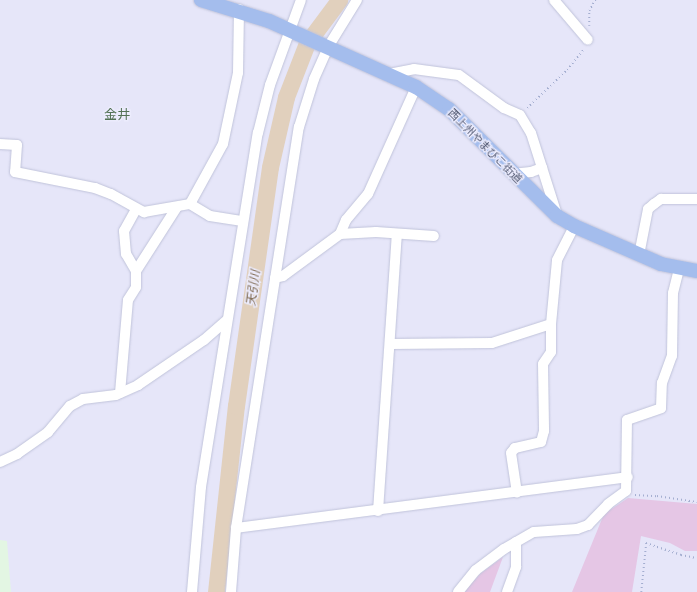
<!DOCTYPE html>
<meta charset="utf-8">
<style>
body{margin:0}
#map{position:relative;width:697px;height:592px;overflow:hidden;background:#e6e6f9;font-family:Poppins,"Noto Sans JP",sans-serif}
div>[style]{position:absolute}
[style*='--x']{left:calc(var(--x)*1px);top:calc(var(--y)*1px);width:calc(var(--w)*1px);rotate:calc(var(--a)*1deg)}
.education>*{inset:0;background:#e3f6e3}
.green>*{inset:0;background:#e5c6e5}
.river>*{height:17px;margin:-8.5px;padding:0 8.5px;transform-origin:8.5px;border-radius:8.5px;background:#e1d0bd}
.path>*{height:1.5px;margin-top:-0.75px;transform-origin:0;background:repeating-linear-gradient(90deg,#a4aed0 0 1px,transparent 0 4px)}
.roads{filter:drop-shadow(0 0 1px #c0c3da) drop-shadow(0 0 1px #c0c3da)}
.minor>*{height:10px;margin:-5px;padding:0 5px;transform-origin:5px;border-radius:5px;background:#fff}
.highway>*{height:14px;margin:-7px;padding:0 7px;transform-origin:7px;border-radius:7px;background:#a4bded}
span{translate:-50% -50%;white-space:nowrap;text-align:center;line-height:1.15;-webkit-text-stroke:3px #ececfd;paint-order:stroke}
.street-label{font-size:11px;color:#4e5670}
.water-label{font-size:12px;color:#7a6347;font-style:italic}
.quarter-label{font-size:13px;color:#547256}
</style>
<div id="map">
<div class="education">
<div style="clip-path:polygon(0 540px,7px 541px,11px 592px,0 592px)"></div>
</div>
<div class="green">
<div style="clip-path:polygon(628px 498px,697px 504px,697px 551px,685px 551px,670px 543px,641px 536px,632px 592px,572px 592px,604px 514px)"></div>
<div style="clip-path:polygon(503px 557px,490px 592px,463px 592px,481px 573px)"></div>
</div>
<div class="river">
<div style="--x:216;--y:592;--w:187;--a:-83.9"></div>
<div style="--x:236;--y:406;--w:241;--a:-81.9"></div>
<div style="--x:270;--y:167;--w:72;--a:-77.1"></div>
<div style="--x:286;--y:97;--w:58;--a:-68.7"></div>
<div style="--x:307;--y:43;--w:54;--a:-53.3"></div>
</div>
<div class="path">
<div style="--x:589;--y:26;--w:15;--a:-90"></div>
<div style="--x:589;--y:11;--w:13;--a:-61"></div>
<div style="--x:527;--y:108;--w:55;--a:-43.5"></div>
<div style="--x:567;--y:70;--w:27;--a:-51"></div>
<div style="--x:635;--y:495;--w:22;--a:3"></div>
<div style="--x:657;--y:496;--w:40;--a:8.5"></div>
<div style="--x:641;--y:592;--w:49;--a:-84.2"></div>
<div style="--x:646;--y:543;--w:37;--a:19"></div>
<div style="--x:681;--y:555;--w:16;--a:11"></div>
</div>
<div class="roads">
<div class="minor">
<div style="--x:554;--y:0;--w:52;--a:49.6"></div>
<div style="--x:389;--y:74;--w:25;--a:-11"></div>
<div style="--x:414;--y:69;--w:45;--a:7.6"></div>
<div style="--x:459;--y:75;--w:56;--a:36.3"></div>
<div style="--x:504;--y:108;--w:17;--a:24"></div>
<div style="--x:520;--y:115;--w:21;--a:59"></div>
<div style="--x:531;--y:133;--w:86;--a:72.4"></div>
<div style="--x:0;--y:144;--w:17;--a:3"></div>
<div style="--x:17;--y:145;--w:27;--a:94"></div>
<div style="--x:15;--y:172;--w:82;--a:11.3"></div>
<div style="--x:95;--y:188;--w:17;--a:21"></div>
<div style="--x:111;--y:194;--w:38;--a:29"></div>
<div style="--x:144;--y:212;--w:47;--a:-9.9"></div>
<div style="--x:190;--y:204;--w:23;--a:31"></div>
<div style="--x:210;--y:216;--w:33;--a:9"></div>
<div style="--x:512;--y:174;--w:19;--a:-6"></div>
<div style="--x:531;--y:172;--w:12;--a:-20"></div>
<div style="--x:190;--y:204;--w:68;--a:-61.2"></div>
<div style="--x:223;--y:144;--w:73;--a:-78.1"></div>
<div style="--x:238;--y:73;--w:64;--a:-89.1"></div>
<div style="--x:340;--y:234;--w:15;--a:-67"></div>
<div style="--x:346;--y:220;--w:34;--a:-50"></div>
<div style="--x:368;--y:194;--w:117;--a:-65.8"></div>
<div style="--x:639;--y:255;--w:47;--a:-78.9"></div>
<div style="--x:648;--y:209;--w:8;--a:-40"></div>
<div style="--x:654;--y:204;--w:9;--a:-36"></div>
<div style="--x:661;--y:199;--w:36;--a:0"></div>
<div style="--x:136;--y:271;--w:20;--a:-120"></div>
<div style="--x:126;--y:254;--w:23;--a:-95"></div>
<div style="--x:124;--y:231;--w:25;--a:-61"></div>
<div style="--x:275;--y:278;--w:8;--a:-14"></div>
<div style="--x:283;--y:276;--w:71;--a:-36.4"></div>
<div style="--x:340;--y:234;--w:36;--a:-3"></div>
<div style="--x:376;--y:232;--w:58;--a:3.9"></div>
<div style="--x:551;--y:324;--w:64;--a:-84.6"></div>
<div style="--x:557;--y:260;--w:38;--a:-63"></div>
<div style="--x:391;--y:344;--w:101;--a:-0.6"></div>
<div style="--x:492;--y:343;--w:62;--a:-17.9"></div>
<div style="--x:551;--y:324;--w:28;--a:90"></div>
<div style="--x:551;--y:352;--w:14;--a:124"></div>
<div style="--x:543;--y:364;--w:67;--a:89.1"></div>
<div style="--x:544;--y:431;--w:11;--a:105"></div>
<div style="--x:541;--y:442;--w:27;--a:167"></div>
<div style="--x:515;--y:448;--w:6;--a:129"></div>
<div style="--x:511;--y:453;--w:40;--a:81.5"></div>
<div style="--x:120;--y:393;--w:93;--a:-85.1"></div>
<div style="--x:128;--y:300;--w:15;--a:-58"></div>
<div style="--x:136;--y:287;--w:16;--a:-90"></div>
<div style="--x:136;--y:271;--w:76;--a:-57.4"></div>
<div style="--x:0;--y:462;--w:19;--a:-25"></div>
<div style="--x:17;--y:454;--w:38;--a:-35"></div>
<div style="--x:48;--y:432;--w:34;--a:-50"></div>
<div style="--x:70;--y:406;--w:15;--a:-28"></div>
<div style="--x:83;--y:399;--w:33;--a:-7"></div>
<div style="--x:116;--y:395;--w:24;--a:-24"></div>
<div style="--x:138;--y:385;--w:80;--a:-34.3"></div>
<div style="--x:204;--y:340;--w:30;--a:-41"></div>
<div style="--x:378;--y:511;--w:277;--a:-86.1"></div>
<div style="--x:236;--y:528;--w:395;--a:-7.4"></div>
<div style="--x:192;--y:592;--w:105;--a:-85.1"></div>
<div style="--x:201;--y:487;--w:359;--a:-80.9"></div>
<div style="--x:258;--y:133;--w:49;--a:-76"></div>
<div style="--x:270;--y:85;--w:90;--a:-70"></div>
<div style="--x:231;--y:592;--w:64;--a:-85.5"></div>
<div style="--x:236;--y:528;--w:406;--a:-81.1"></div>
<div style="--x:299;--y:127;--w:50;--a:-72.6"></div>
<div style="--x:314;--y:79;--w:35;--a:-66"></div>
<div style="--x:328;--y:47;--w:55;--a:-58.3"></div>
<div style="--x:458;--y:592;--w:28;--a:-51"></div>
<div style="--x:476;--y:570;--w:35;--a:-37"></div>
<div style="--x:504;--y:549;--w:34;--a:-30"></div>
<div style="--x:534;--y:532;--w:43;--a:-4"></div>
<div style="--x:577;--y:529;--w:12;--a:-20"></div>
<div style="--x:588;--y:525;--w:29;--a:-46"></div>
<div style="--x:608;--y:504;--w:22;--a:-36"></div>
<div style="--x:626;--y:491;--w:71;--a:-89.2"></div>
<div style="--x:627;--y:420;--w:36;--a:-19"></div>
<div style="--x:661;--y:408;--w:25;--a:-88"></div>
<div style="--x:662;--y:383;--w:29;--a:-70"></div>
<div style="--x:672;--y:356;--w:63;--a:-89.1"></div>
<div style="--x:673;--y:293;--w:25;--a:-76"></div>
<div style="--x:507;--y:592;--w:27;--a:-70"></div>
<div style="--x:516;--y:567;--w:25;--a:-90"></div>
</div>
<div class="highway">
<div style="--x:201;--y:0;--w:71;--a:17.2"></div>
<div style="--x:269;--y:21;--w:161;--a:24.2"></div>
<div style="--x:416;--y:87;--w:40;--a:34"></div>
<div style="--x:449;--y:109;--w:152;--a:44.7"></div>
<div style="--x:557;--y:216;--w:20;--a:30"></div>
<div style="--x:574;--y:226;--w:95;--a:23.6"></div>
<div style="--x:661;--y:264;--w:37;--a:11"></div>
</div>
</div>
<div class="street-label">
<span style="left:485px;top:146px;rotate:45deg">西上州やまびこ街道</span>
</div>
<div class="water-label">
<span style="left:253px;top:288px;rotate:-82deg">天引川</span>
</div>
<div class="quarter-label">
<span style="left:117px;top:115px">金井</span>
</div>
</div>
